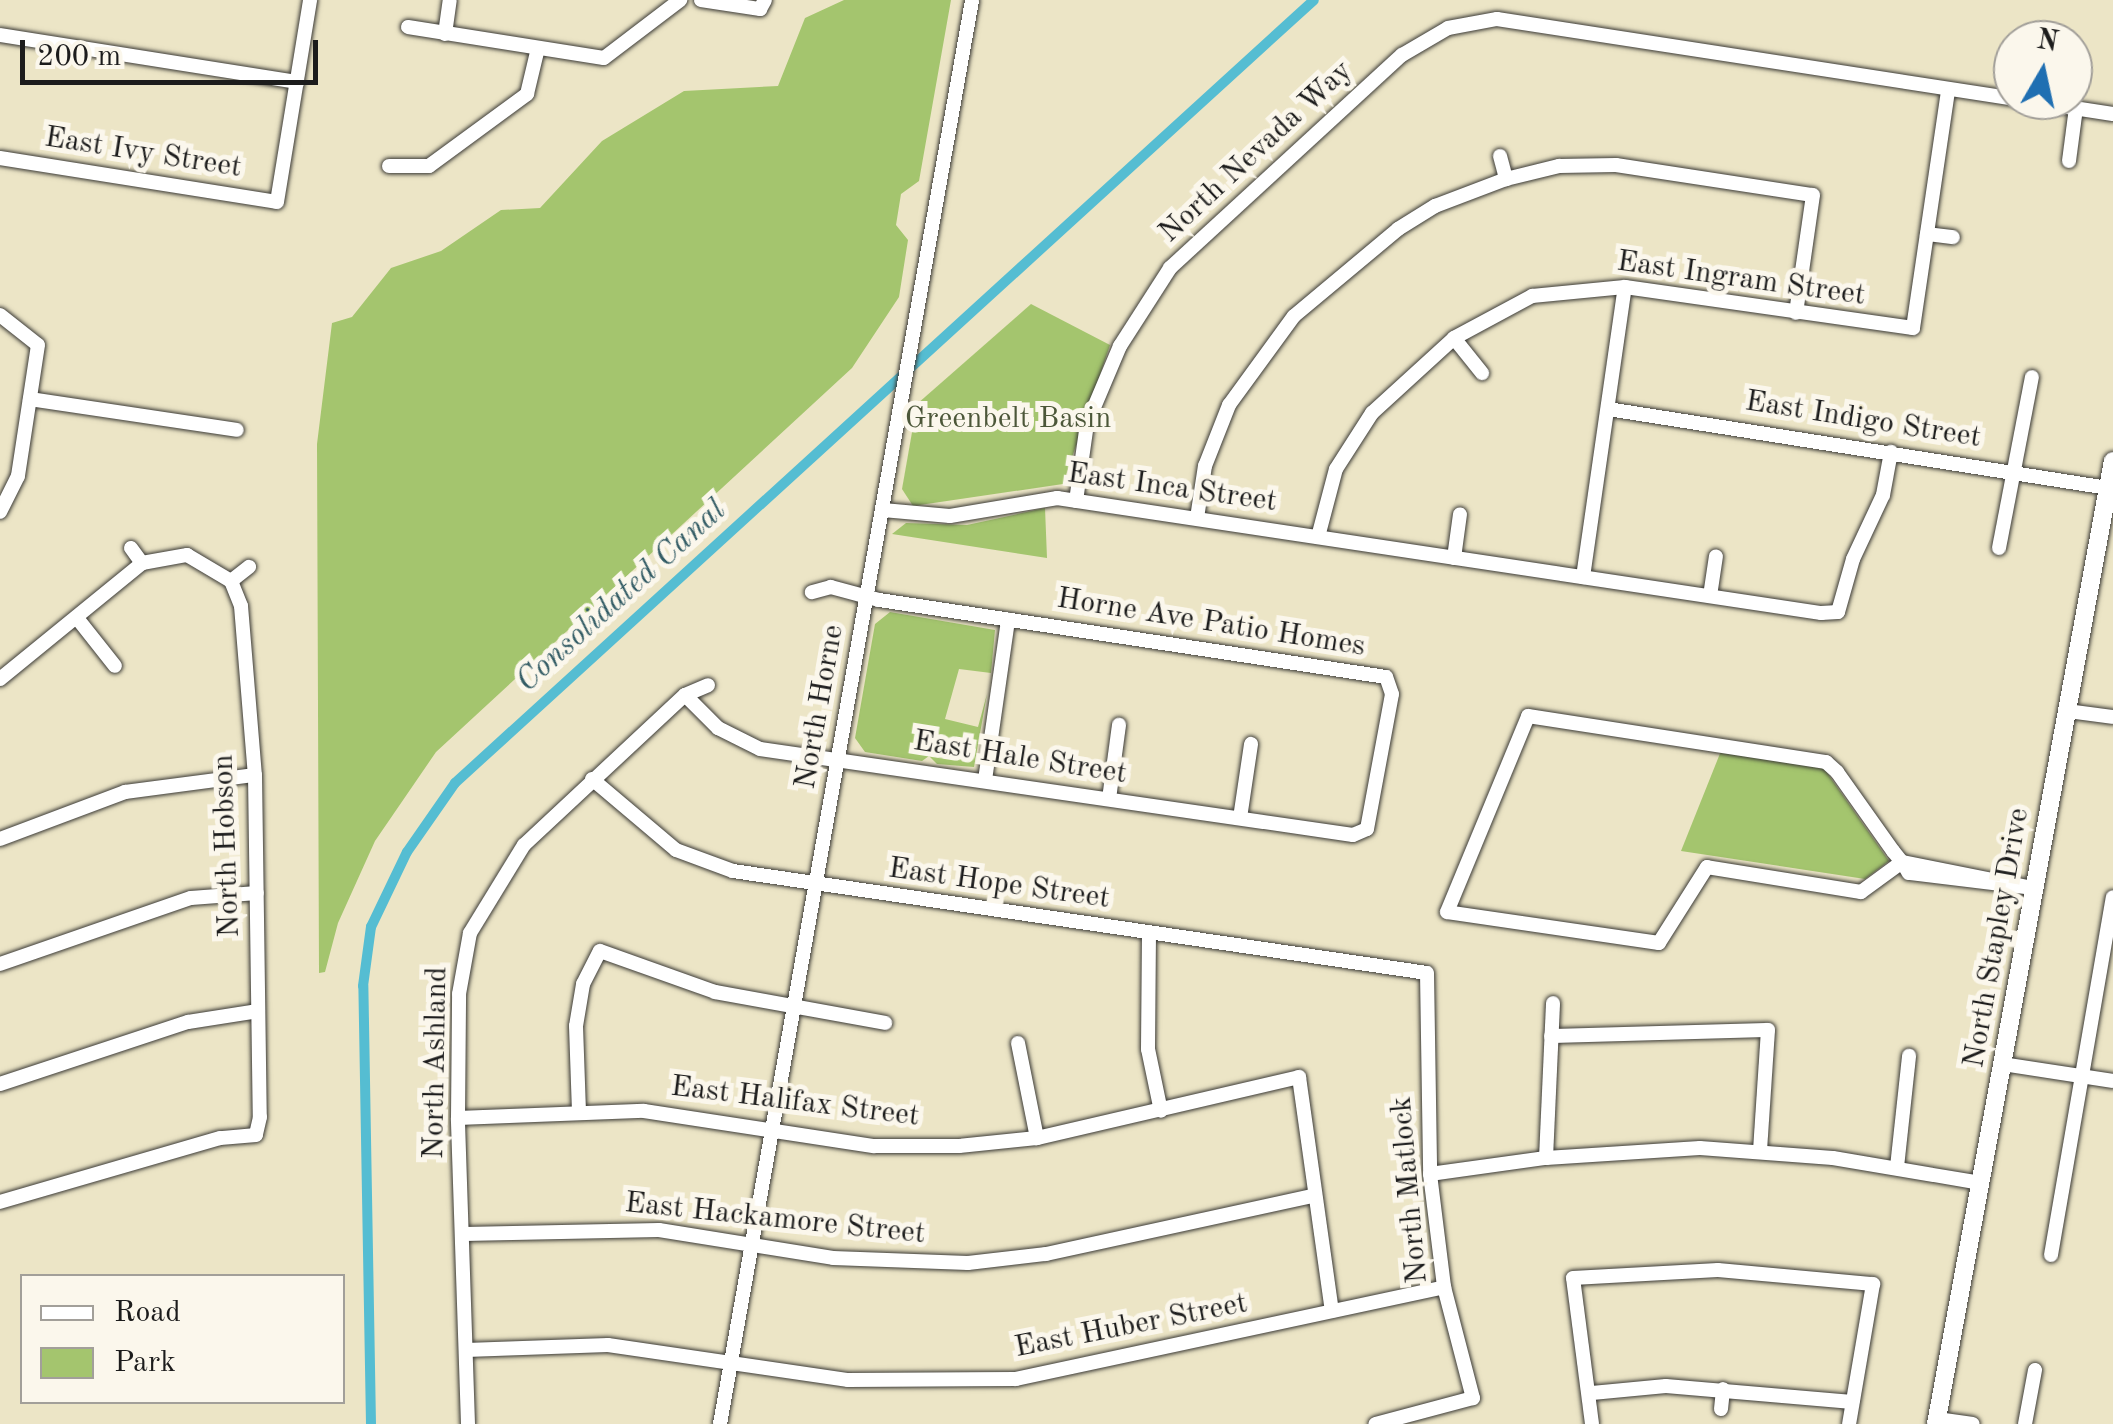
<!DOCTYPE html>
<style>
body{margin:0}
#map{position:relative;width:2113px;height:1424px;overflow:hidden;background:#ece5c6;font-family:"Old Standard TT",serif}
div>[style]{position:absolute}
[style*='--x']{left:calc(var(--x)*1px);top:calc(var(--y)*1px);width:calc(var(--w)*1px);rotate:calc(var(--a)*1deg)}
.green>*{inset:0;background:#a4c56e}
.canal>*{height:10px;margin:-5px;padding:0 5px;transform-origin:5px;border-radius:5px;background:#55bdd2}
.roads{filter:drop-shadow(0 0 2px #3b3a36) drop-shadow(0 0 2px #3b3a36)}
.minor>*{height:14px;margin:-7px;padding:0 7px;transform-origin:7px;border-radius:7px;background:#fff}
.major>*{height:18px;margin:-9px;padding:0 9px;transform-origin:9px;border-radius:9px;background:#fff}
span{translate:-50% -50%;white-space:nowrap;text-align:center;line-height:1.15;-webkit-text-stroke:10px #fbf7ec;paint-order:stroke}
.street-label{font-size:30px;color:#1c1c1c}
.park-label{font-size:30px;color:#4c5739}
.water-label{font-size:32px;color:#335c65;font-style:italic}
.legend{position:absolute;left:20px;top:1274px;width:325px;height:130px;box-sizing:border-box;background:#fbf7ec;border:2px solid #a29f99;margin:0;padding:12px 18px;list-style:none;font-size:30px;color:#1c1c1c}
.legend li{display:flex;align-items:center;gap:20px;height:50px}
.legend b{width:50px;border:2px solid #a29f99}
.north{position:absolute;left:1993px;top:20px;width:100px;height:100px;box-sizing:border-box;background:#fbf7ec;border:2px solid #a29f99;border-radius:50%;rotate:9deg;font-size:28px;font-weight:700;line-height:40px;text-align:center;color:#1c1c1c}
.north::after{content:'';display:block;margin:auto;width:35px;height:45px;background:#1f6fb2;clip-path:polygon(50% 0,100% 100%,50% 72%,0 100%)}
.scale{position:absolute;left:20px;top:40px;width:298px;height:45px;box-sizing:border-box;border:5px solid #1c1c1c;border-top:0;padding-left:12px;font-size:30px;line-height:35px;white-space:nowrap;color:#1c1c1c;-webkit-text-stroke:8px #fbf7ec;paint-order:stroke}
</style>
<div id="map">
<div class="green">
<div style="clip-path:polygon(844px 0,951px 0,919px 181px,901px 194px,896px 225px,908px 240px,899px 297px,852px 368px,436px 752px,375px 841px,338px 923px,325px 972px,319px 973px,317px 444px,332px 323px,352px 317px,391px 268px,441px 251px,501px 210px,540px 208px,602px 141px,684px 91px,778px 86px,805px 18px)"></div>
<div style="clip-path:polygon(1031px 304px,1110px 345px,1063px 484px,913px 506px,902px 489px,917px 404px)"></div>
<div style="clip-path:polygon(1045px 508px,1047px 558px,892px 534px,906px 523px,967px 525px)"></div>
<div style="clip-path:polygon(890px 612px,995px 630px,991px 673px,959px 669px,945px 719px,978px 727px,987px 694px,974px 767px,937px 764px,929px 756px,922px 761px,865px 752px,855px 738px,875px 624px)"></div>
<div style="clip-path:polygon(1721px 751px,1823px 767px,1889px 861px,1865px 879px,1681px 851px)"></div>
</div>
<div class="canal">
<div style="--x:371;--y:1424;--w:438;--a:-91"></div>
<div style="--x:363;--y:986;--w:60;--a:-82.3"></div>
<div style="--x:371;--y:927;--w:83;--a:-64.4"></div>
<div style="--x:407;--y:852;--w:84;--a:-55.2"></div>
<div style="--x:455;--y:783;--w:1162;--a:-42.35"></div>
</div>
<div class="roads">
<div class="minor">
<div style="--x:701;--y:0;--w:60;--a:8.7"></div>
<div style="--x:760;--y:9;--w:10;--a:-61"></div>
<div style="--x:408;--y:27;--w:198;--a:9"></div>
<div style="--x:604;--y:58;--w:96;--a:-37.3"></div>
<div style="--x:445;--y:34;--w:34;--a:-82"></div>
<div style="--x:0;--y:35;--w:301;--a:9"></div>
<div style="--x:1500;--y:156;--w:24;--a:75"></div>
<div style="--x:0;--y:158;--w:280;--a:9"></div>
<div style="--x:277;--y:202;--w:205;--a:-80.7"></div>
<div style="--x:2069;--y:161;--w:53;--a:-82.5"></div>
<div style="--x:389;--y:166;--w:40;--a:0"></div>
<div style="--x:429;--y:166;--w:122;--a:-36.3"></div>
<div style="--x:527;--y:94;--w:47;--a:-76.6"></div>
<div style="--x:1927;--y:234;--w:26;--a:7"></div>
<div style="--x:0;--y:315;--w:48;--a:38.3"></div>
<div style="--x:38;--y:345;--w:133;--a:98.7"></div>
<div style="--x:18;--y:476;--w:40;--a:116.6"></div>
<div style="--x:1454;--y:338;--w:45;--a:51.3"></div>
<div style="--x:30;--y:399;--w:209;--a:8.5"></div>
<div style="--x:1608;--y:409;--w:506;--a:8.98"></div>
<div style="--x:1076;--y:501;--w:78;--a:-81.9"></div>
<div style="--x:1087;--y:424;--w:85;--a:-67.1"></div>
<div style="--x:1120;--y:346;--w:93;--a:-57.3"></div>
<div style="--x:1170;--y:268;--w:315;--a:-42.6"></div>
<div style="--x:1402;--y:55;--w:53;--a:-30.4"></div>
<div style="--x:1448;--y:28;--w:50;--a:-10.4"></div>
<div style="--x:1497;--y:19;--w:623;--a:8.77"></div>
<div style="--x:883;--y:510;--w:67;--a:5.1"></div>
<div style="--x:950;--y:516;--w:109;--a:-9.5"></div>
<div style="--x:1057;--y:498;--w:773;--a:8.56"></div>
<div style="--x:1821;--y:613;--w:17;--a:-3"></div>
<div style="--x:1838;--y:612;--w:55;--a:-74.2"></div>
<div style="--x:1853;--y:559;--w:71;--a:-64.9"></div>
<div style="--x:1883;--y:495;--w:44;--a:-79.5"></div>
<div style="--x:1197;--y:518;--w:53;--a:-81.3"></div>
<div style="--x:1205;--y:466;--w:66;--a:-68.5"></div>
<div style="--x:1229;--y:405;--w:110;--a:-53.9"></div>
<div style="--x:1294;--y:316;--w:136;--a:-39.9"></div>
<div style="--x:1398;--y:229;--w:44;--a:-31.9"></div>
<div style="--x:1435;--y:206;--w:76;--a:-20.8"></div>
<div style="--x:1506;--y:179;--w:55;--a:-13.8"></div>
<div style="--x:1559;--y:166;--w:57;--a:-1"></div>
<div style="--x:1616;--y:165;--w:199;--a:8.7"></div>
<div style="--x:1813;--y:195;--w:119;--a:98.2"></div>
<div style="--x:1318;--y:537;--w:70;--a:-75.2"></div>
<div style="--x:1336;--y:469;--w:67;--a:-57.3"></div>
<div style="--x:1372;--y:413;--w:111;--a:-42.4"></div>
<div style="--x:1454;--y:338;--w:89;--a:-28.3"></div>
<div style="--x:1532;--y:296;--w:93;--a:-5.5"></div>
<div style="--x:1625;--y:287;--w:291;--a:8.1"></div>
<div style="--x:1913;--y:328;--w:241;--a:-81.6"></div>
<div style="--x:131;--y:548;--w:19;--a:54"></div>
<div style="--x:1999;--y:548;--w:174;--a:-79.1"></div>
<div style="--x:1454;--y:558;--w:44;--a:-82.2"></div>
<div style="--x:1583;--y:577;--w:293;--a:-81.8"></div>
<div style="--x:231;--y:581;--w:23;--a:-38"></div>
<div style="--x:1710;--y:596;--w:40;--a:-81.5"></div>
<div style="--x:77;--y:618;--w:61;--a:51.6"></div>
<div style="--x:0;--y:679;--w:183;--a:-39.2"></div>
<div style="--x:142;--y:563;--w:46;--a:-10.1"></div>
<div style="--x:187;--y:555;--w:51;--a:30.6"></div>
<div style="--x:231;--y:581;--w:27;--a:68"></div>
<div style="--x:241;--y:606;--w:170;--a:85.3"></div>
<div style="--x:255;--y:775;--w:342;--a:89.2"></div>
<div style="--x:260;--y:1117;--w:18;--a:103"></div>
<div style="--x:256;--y:1135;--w:36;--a:175"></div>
<div style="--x:220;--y:1138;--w:229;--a:163.8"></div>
<div style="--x:685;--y:695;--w:47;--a:45"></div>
<div style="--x:718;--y:728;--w:47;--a:26.6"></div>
<div style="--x:760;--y:749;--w:599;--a:8.25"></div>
<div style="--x:1353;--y:835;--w:15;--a:-23"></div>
<div style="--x:1367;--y:829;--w:137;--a:-79.5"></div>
<div style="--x:1392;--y:694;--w:18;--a:-109"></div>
<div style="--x:1386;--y:677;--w:513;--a:-171.36"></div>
<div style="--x:879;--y:600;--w:50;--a:-164.8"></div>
<div style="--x:831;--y:587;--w:20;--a:165"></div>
<div style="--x:2068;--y:711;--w:45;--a:7.6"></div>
<div style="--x:592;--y:779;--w:110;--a:40.2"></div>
<div style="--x:676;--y:850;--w:61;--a:20.2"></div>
<div style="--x:733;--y:871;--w:701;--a:8.36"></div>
<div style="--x:1427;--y:973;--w:201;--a:89.1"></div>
<div style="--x:1430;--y:1174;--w:114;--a:82.9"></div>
<div style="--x:1444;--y:1287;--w:115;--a:75.4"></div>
<div style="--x:1473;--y:1398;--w:101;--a:165.1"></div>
<div style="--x:985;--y:780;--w:162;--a:-81.8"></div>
<div style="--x:1109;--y:799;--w:75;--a:-82.3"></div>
<div style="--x:1240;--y:818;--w:75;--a:-81.5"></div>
<div style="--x:0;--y:839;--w:134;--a:-20.6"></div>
<div style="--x:125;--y:792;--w:131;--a:-7.5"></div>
<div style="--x:2033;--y:888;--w:134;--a:-168.8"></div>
<div style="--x:1902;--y:862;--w:51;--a:143.8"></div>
<div style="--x:1861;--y:892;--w:156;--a:-170.8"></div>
<div style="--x:1707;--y:867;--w:90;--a:122.3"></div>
<div style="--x:1659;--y:943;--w:214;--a:-171.7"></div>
<div style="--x:1447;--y:912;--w:212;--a:-67.5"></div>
<div style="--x:1528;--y:716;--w:302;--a:8.8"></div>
<div style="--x:1826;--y:762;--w:15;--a:42"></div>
<div style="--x:1837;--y:772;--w:97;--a:54.7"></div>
<div style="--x:1893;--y:851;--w:14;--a:51"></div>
<div style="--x:1902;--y:862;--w:13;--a:58"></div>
<div style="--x:1909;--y:873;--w:125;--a:6.9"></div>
<div style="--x:1149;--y:933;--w:116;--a:90.5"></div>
<div style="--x:1148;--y:1049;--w:63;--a:78.2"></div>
<div style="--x:0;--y:964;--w:202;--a:-19.1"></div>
<div style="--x:191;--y:898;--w:66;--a:-4.3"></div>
<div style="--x:1551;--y:1036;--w:217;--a:-1.6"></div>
<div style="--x:1768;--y:1030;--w:122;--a:93.8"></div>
<div style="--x:1018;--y:1043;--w:97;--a:78.7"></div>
<div style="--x:2002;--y:1064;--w:112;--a:8.7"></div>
<div style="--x:0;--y:1084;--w:198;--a:-18.3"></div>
<div style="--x:188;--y:1022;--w:71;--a:-8.9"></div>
<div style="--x:579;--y:1112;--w:86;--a:-92"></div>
<div style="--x:576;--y:1026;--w:43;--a:-80.5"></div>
<div style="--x:583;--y:984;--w:37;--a:-63"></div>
<div style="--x:600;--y:951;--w:122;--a:19.6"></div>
<div style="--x:715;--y:992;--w:173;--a:10.3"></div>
<div style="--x:458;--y:1118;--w:186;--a:-2.2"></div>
<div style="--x:644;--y:1111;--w:233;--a:8.7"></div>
<div style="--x:874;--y:1146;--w:85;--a:0"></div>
<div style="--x:959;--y:1146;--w:78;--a:-5.9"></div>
<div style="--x:1037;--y:1138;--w:269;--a:-13.1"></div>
<div style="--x:1299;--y:1077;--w:236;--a:82"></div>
<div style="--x:1546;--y:1158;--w:155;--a:-87.4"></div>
<div style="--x:1897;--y:1167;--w:112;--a:-83.8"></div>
<div style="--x:1430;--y:1174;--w:117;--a:-7.9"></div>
<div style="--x:1546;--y:1158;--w:154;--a:-3.7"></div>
<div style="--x:1700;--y:1148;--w:133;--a:4.3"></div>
<div style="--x:1833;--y:1158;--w:150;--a:9.6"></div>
<div style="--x:464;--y:1234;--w:195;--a:-1.2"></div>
<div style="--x:659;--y:1230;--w:176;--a:9.1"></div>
<div style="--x:833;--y:1258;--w:135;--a:2.1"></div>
<div style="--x:968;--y:1263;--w:79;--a:-6.6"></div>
<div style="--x:1046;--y:1254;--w:273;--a:-12.3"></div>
<div style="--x:2051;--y:1255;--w:363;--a:-80.2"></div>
<div style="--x:466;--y:1350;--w:142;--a:-2"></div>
<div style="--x:608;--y:1345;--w:243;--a:8.3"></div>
<div style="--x:848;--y:1380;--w:168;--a:-0.3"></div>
<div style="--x:1016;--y:1379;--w:438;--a:-12.1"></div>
<div style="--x:1592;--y:1393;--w:74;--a:-5.4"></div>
<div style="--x:1666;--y:1386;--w:187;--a:4.9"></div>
<div style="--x:1721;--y:1409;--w:20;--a:-84"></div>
<div style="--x:1937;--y:1419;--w:36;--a:8"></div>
<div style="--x:468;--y:1424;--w:306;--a:-91.9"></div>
<div style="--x:458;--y:1118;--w:124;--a:-89.5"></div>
<div style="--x:459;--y:994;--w:62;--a:-79.8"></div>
<div style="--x:470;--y:933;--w:103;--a:-58.5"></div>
<div style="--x:524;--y:845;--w:220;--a:-43"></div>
<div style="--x:685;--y:695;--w:25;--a:-23"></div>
<div style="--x:720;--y:1424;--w:1446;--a:-79.96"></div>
<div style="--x:1592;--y:1424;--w:147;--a:-97.4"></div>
<div style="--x:1573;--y:1278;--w:145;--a:-3.2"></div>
<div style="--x:1718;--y:1270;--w:156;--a:5.2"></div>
<div style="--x:1873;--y:1284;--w:142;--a:99.7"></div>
<div style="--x:2025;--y:1424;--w:55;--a:-79.5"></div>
</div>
<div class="major">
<div style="--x:1936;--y:1424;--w:979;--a:-79.59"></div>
</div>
</div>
<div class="street-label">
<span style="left:1256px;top:152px;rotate:-43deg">North Nevada Way</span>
<span style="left:143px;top:153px;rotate:9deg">East Ivy Street</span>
<span style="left:1741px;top:279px;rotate:8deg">East Ingram Street</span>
<span style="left:1863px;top:420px;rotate:9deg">East Indigo Street</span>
<span style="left:1172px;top:488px;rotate:8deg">East Inca Street</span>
<span style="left:1211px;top:623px;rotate:9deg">Horne Ave Patio Homes</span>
<span style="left:820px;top:707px;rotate:-80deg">North Horne</span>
<span style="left:1020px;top:758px;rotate:9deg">East Hale Street</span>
<span style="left:227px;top:846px;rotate:-92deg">North Hobson</span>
<span style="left:999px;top:884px;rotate:8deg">East Hope Street</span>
<span style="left:1997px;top:938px;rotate:-80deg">North Stapley Drive</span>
<span style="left:436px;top:1063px;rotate:-89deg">North Ashland</span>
<span style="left:795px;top:1102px;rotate:7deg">East Halifax Street</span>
<span style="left:1410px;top:1190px;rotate:-95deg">North Matlock</span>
<span style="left:775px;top:1219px;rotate:6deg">East Hackamore Street</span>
<span style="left:1131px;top:1326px;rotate:-11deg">East Huber Street</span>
</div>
<div class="park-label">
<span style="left:1008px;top:419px">Greenbelt Basin</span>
</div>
<div class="water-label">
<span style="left:622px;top:597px;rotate:-42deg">Consolidated Canal</span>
</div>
<ul class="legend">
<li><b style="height:12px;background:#fff"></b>Road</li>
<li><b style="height:28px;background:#a4c56e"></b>Park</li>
</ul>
<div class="north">N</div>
<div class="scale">200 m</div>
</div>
